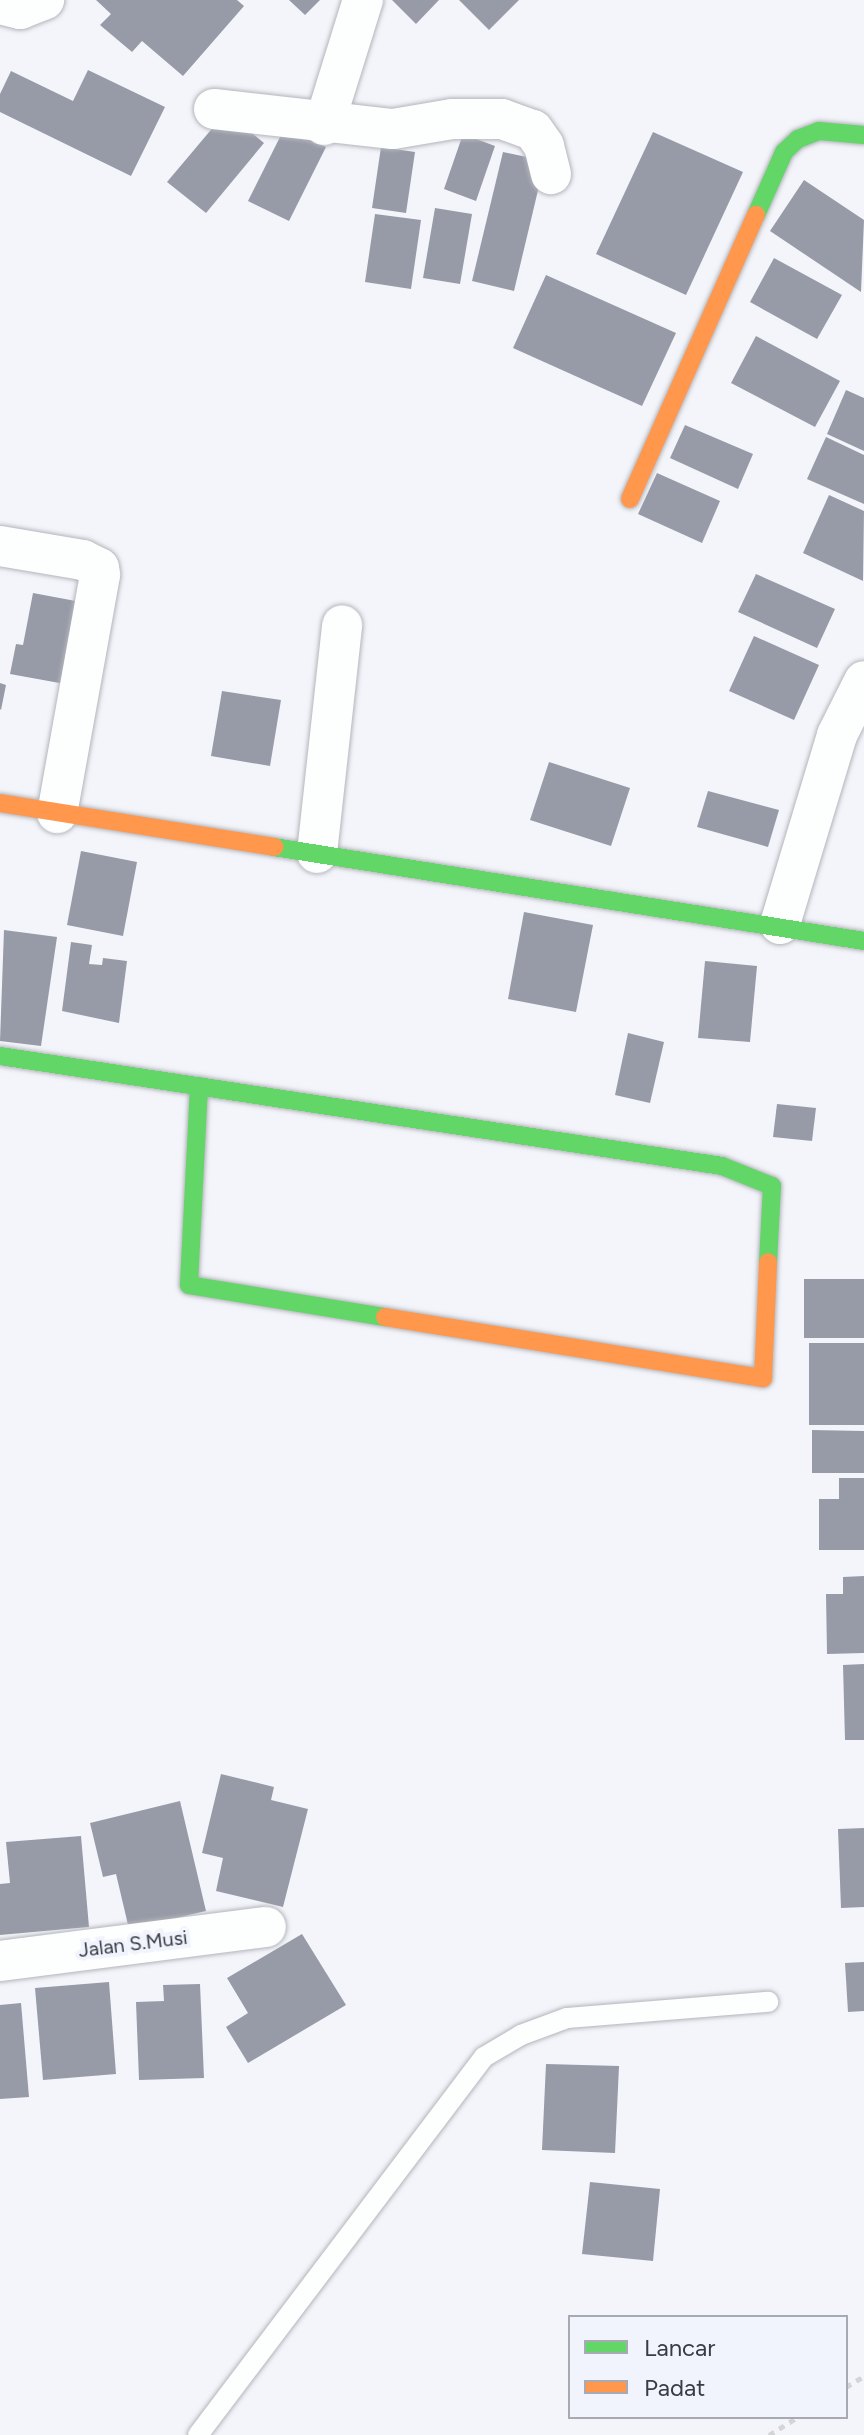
<!DOCTYPE html>
<style>
body{margin:0}
#map{position:relative;width:864px;height:2435px;overflow:hidden;background:#f4f5fa;font-family:Figtree,sans-serif}
div>[style]{position:absolute}
[style*='--x']{left:calc(var(--x)*1px);top:calc(var(--y)*1px);width:calc(var(--w)*1px);rotate:calc(var(--a)*1deg)}
.building>*{inset:0;background:#979ba7}
.path>*{height:5px;margin-top:-2.5px;transform-origin:0;background:repeating-linear-gradient(90deg,#d5d5d7 0 6px,transparent 0 12px)}
.roads{filter:drop-shadow(0 0 2px #b3b5bb) drop-shadow(0 0 2px #b3b5bb)}
.lane>*{height:20px;margin:-10px;padding:0 10px;transform-origin:10px;border-radius:10px;background:#fdfefe}
.street>*{height:40px;margin:-20px;padding:0 20px;transform-origin:20px;border-radius:20px;background:#fdfefe}
.fast>*{height:18px;margin:-9px;padding:0 9px;transform-origin:9px;border-radius:9px;background:#63d668}
.slow>*{height:18px;margin:-9px;padding:0 9px;transform-origin:9px;border-radius:9px;background:#ff974d}
span{translate:-50% -50%;white-space:nowrap;text-align:center;line-height:1.15;-webkit-text-stroke:8px #f1f4fd;paint-order:stroke}
.street-label{font-size:20px;color:#383c44}
.legend{position:absolute;left:568px;top:2315px;width:280px;height:104px;box-sizing:border-box;background:#f1f4fd;border:2px solid #a7aab3;margin:0;padding:10px 14px;list-style:none;font-size:24px;color:#383c44}
.legend li{display:flex;align-items:center;gap:16px;height:40px}
.legend b{width:40px;border:2px solid #a7aab3}
</style>
<div id="map">
<div class="building">
<div style="clip-path:polygon(96px 0,237px 0,244px 6px,183px 76px,142px 41px,132px 52px,100px 25px,111px 14px)"></div>
<div style="clip-path:polygon(289px 0,320px 0,305px 15px)"></div>
<div style="clip-path:polygon(392px 0,439px 0,416px 24px)"></div>
<div style="clip-path:polygon(459px 0,519px 0,489px 30px)"></div>
<div style="clip-path:polygon(88px 70px,165px 107px,131px 176px,0 112px,0 94px,11px 71px,73px 101px)"></div>
<div style="clip-path:polygon(226px 112px,264px 143px,206px 213px,167px 182px)"></div>
<div style="clip-path:polygon(285px 127px,326px 147px,289px 221px,248px 201px)"></div>
<div style="clip-path:polygon(653px 132px,743px 172px,686px 295px,596px 254px)"></div>
<div style="clip-path:polygon(463px 134px,495px 146px,476px 201px,444px 189px)"></div>
<div style="clip-path:polygon(381px 147px,415px 152px,406px 213px,372px 208px)"></div>
<div style="clip-path:polygon(503px 152px,545px 161px,514px 291px,472px 281px)"></div>
<div style="clip-path:polygon(804px 180px,864px 220px,861px 292px,770px 231px)"></div>
<div style="clip-path:polygon(435px 208px,472px 214px,460px 284px,423px 278px)"></div>
<div style="clip-path:polygon(375px 214px,421px 220px,411px 289px,365px 282px)"></div>
<div style="clip-path:polygon(774px 258px,842px 295px,817px 339px,750px 302px)"></div>
<div style="clip-path:polygon(546px 275px,676px 333px,642px 406px,513px 348px)"></div>
<div style="clip-path:polygon(756px 336px,840px 381px,815px 427px,731px 383px)"></div>
<div style="clip-path:polygon(846px 390px,864px 398px,864px 451px,827px 434px)"></div>
<div style="clip-path:polygon(685px 425px,753px 454px,738px 489px,670px 458px)"></div>
<div style="clip-path:polygon(826px 437px,864px 455px,864px 504px,807px 479px)"></div>
<div style="clip-path:polygon(657px 473px,720px 501px,702px 543px,638px 514px)"></div>
<div style="clip-path:polygon(829px 495px,864px 511px,863px 581px,803px 553px)"></div>
<div style="clip-path:polygon(756px 574px,835px 609px,817px 648px,738px 612px)"></div>
<div style="clip-path:polygon(33px 593px,81px 602px,65px 684px,10px 674px,16px 644px,23px 645px)"></div>
<div style="clip-path:polygon(754px 636px,819px 665px,794px 720px,729px 691px)"></div>
<div style="clip-path:polygon(0 683px,6px 685px,1px 710px,0 709px)"></div>
<div style="clip-path:polygon(222px 691px,281px 700px,270px 766px,211px 756px)"></div>
<div style="clip-path:polygon(549px 762px,630px 788px,611px 846px,530px 820px)"></div>
<div style="clip-path:polygon(708px 791px,779px 810px,768px 847px,697px 827px)"></div>
<div style="clip-path:polygon(81px 851px,137px 862px,123px 936px,67px 925px)"></div>
<div style="clip-path:polygon(524px 912px,593px 925px,576px 1012px,508px 999px)"></div>
<div style="clip-path:polygon(4px 930px,57px 937px,41px 1046px,0 1041px)"></div>
<div style="clip-path:polygon(71px 942px,92px 945px,89px 964px,102px 965px,103px 958px,127px 961px,119px 1023px,62px 1011px)"></div>
<div style="clip-path:polygon(705px 961px,757px 966px,750px 1042px,698px 1038px)"></div>
<div style="clip-path:polygon(628px 1033px,664px 1042px,650px 1103px,615px 1095px)"></div>
<div style="clip-path:polygon(777px 1104px,816px 1108px,812px 1141px,773px 1137px)"></div>
<div style="clip-path:polygon(804px 1279px,864px 1279px,864px 1338px,804px 1338px)"></div>
<div style="clip-path:polygon(809px 1343px,864px 1343px,864px 1425px,809px 1425px)"></div>
<div style="clip-path:polygon(812px 1430px,864px 1431px,864px 1473px,812px 1473px)"></div>
<div style="clip-path:polygon(839px 1478px,864px 1478px,864px 1550px,819px 1550px,819px 1499px,839px 1499px)"></div>
<div style="clip-path:polygon(864px 1576px,864px 1653px,827px 1654px,826px 1594px,843px 1594px,843px 1577px)"></div>
<div style="clip-path:polygon(864px 1664px,864px 1740px,845px 1740px,843px 1665px)"></div>
<div style="clip-path:polygon(221px 1774px,274px 1787px,271px 1800px,308px 1809px,283px 1907px,216px 1891px,223px 1858px,202px 1853px)"></div>
<div style="clip-path:polygon(180px 1801px,206px 1911px,129px 1929px,116px 1874px,103px 1877px,90px 1823px)"></div>
<div style="clip-path:polygon(864px 1828px,864px 1907px,841px 1908px,838px 1829px)"></div>
<div style="clip-path:polygon(81px 1836px,89px 1927px,0 1935px,0 1884px,10px 1883px,6px 1842px)"></div>
<div style="clip-path:polygon(302px 1934px,346px 2005px,248px 2063px,226px 2027px,248px 2013px,227px 1978px)"></div>
<div style="clip-path:polygon(864px 1962px,864px 2011px,848px 2012px,845px 1963px)"></div>
<div style="clip-path:polygon(109px 1982px,116px 2074px,43px 2080px,35px 1988px)"></div>
<div style="clip-path:polygon(200px 1984px,204px 2078px,139px 2080px,136px 2002px,164px 2001px,163px 1985px)"></div>
<div style="clip-path:polygon(21px 2003px,29px 2097px,0 2099px,0 2005px)"></div>
<div style="clip-path:polygon(546px 2064px,619px 2066px,615px 2153px,542px 2150px)"></div>
<div style="clip-path:polygon(590px 2182px,660px 2189px,653px 2261px,582px 2254px)"></div>
</div>
<div class="path">
<div style="--x:846;--y:2387;--w:21;--a:-31"></div>
<div style="--x:769;--y:2435;--w:34;--a:-32"></div>
</div>
<div class="roads">
<div class="lane">
<div style="--x:198;--y:2435;--w:474;--a:-52.9"></div>
<div style="--x:484;--y:2057;--w:43;--a:-30.7"></div>
<div style="--x:521;--y:2035;--w:49;--a:-20.3"></div>
<div style="--x:567;--y:2018;--w:202;--a:-4.6"></div>
</div>
<div class="street">
<div style="--x:0;--y:4;--w:21;--a:14"></div>
<div style="--x:20;--y:9;--w:26;--a:-21"></div>
<div style="--x:214;--y:109;--w:180;--a:6.4"></div>
<div style="--x:393;--y:129;--w:60;--a:-9.6"></div>
<div style="--x:452;--y:119;--w:50;--a:0"></div>
<div style="--x:502;--y:119;--w:33;--a:20"></div>
<div style="--x:533;--y:130;--w:19;--a:55"></div>
<div style="--x:544;--y:146;--w:29;--a:76"></div>
<div style="--x:324;--y:125;--w:131;--a:-72.7"></div>
<div style="--x:0;--y:546;--w:84;--a:9.6"></div>
<div style="--x:83;--y:560;--w:18;--a:27"></div>
<div style="--x:99;--y:568;--w:7;--a:82"></div>
<div style="--x:100;--y:575;--w:242;--a:100.2"></div>
<div style="--x:317;--y:853;--w:229;--a:-83.7"></div>
<div style="--x:780;--y:924;--w:197;--a:-73.2"></div>
<div style="--x:837;--y:735;--w:60;--a:-63.4"></div>
<div style="--x:0;--y:1961;--w:268;--a:-7.3"></div>
</div>
<div class="fast">
<div style="--x:756;--y:215;--w:69;--a:-66"></div>
<div style="--x:784;--y:152;--w:19;--a:-43"></div>
<div style="--x:798;--y:139;--w:22;--a:-21"></div>
<div style="--x:819;--y:131;--w:45;--a:5.1"></div>
<div style="--x:274;--y:847;--w:597;--a:9.05"></div>
<div style="--x:0;--y:1056;--w:730;--a:8.66"></div>
<div style="--x:722;--y:1166;--w:54;--a:21.8"></div>
<div style="--x:772;--y:1186;--w:76;--a:93"></div>
<div style="--x:199;--y:1086;--w:199;--a:92.9"></div>
<div style="--x:189;--y:1285;--w:199;--a:9.3"></div>
</div>
<div class="slow">
<div style="--x:630;--y:499;--w:311;--a:-66.1"></div>
<div style="--x:0;--y:803;--w:278;--a:9.1"></div>
<div style="--x:385;--y:1317;--w:383;--a:9.2"></div>
<div style="--x:763;--y:1378;--w:116;--a:-87.5"></div>
</div>
</div>
<div class="street-label">
<span style="left:133px;top:1944px;rotate:-7deg">Jalan S.Musi</span>
</div>
<ul class="legend">
<li><b style="height:10px;background:#63d668"></b>Lancar</li>
<li><b style="height:10px;background:#ff974d"></b>Padat</li>
</ul>
</div>
